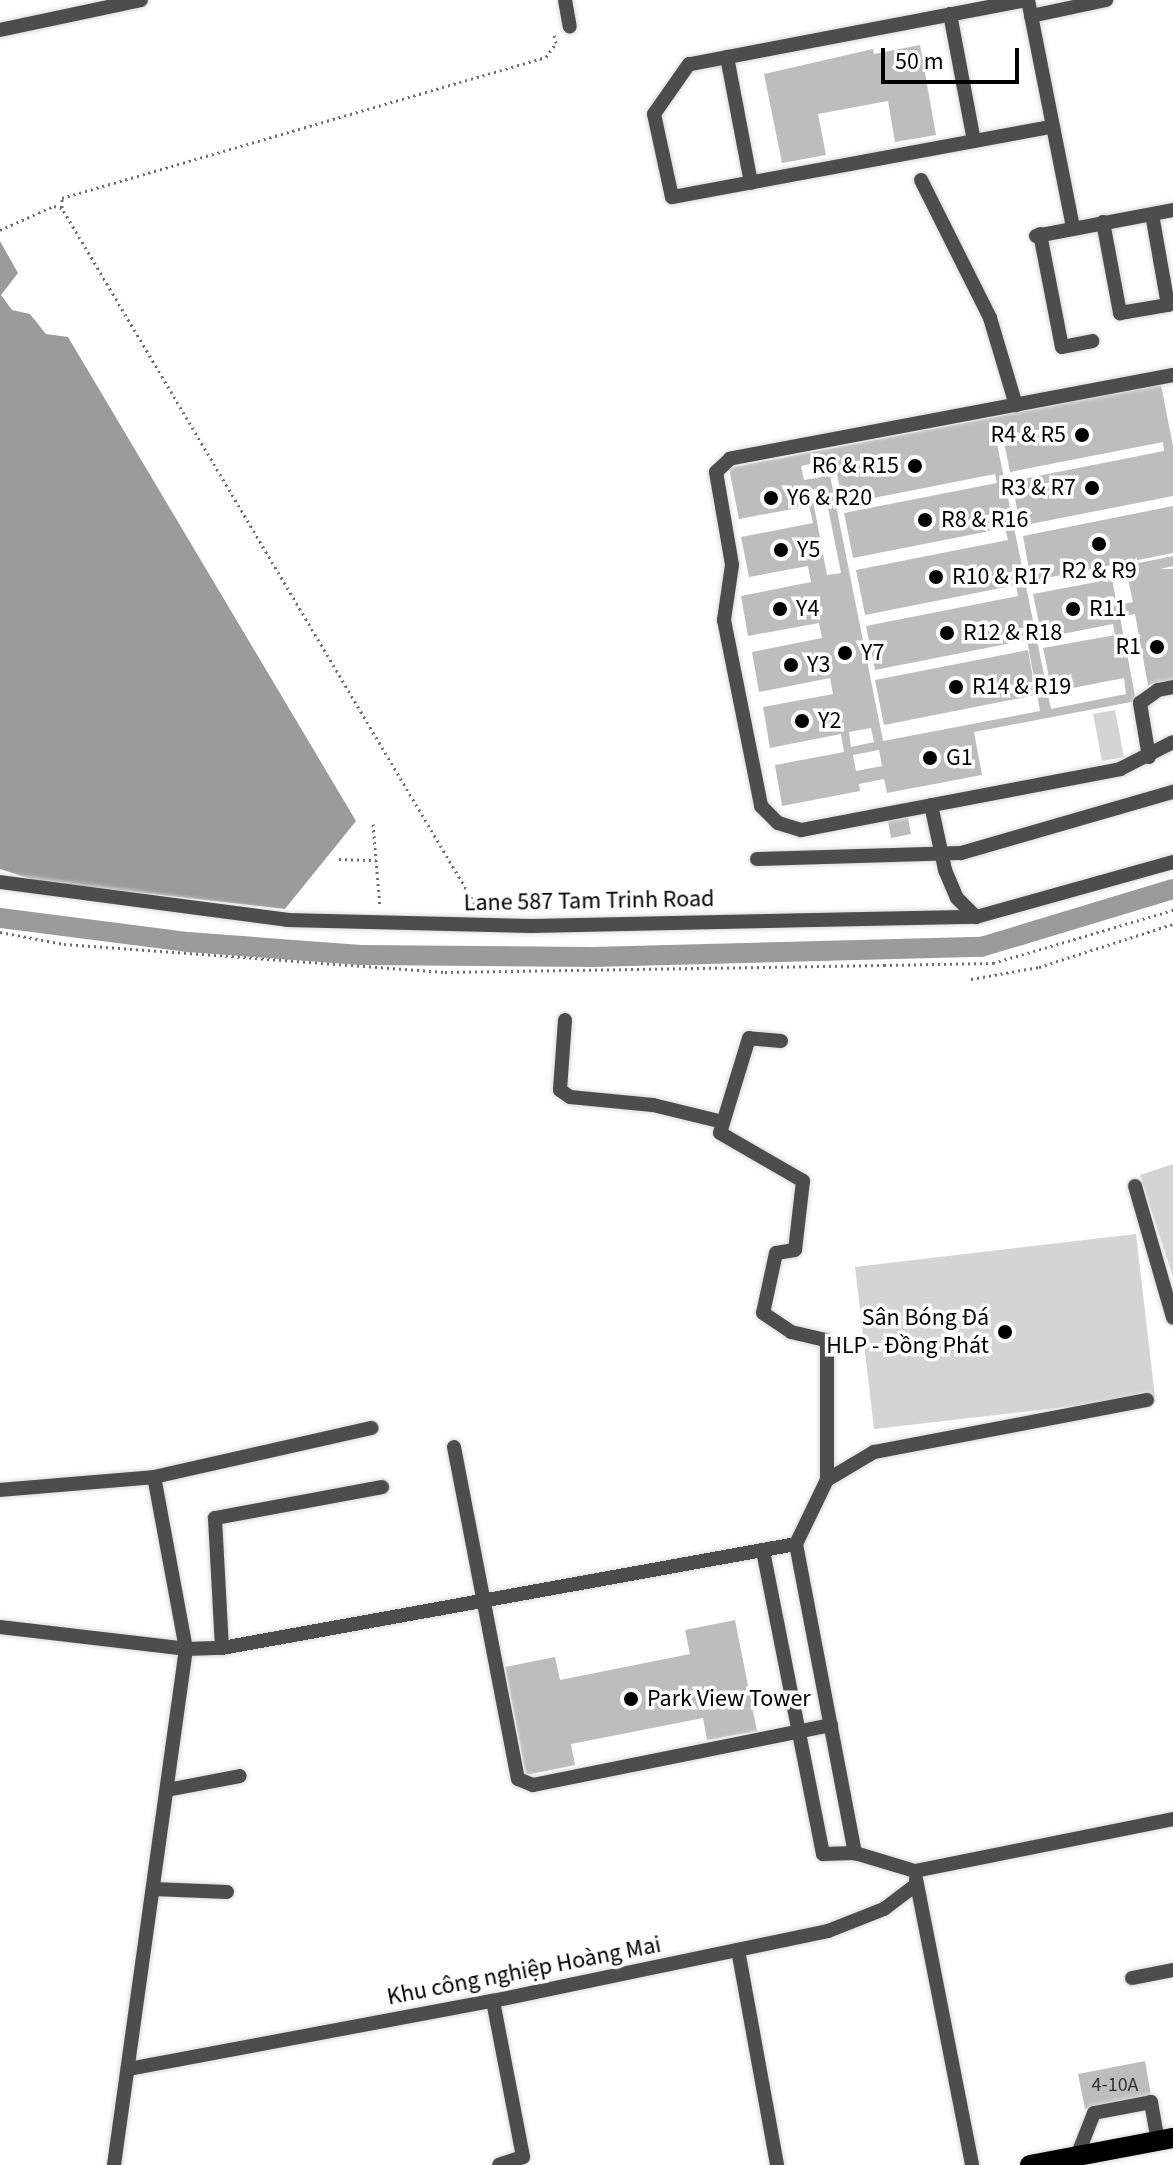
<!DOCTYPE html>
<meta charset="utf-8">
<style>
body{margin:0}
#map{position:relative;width:1173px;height:2165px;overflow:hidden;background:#fff;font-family:"Source Sans 3",sans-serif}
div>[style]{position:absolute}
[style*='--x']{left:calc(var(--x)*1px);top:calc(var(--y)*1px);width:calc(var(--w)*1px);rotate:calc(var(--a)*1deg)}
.green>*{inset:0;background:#d4d4d4}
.water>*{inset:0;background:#9b9b9b}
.canal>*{height:20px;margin:-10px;padding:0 10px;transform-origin:10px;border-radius:10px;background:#9b9b9b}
.building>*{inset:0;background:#bdbdbd}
.path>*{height:3px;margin-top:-1.5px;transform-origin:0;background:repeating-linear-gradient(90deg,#6f6f6f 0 2px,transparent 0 6px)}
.roads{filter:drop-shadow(0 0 2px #dbdbdb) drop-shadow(0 0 2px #dbdbdb)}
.minor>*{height:14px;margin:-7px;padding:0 7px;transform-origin:7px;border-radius:7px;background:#4d4d4d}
.major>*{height:20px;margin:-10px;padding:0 10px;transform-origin:10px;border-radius:10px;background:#000}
.dots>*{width:22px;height:22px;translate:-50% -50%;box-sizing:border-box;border:4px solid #fff;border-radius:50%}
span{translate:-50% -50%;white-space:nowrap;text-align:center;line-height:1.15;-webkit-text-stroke:7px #fff;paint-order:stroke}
.number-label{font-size:20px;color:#2f2f2f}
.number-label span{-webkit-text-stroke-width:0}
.poi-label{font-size:24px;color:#000}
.right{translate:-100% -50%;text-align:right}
.left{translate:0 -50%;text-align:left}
.street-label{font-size:24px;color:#000}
.scale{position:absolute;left:881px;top:48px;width:138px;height:36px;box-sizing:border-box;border:4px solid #000;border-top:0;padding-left:10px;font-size:24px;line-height:28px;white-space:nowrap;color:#000;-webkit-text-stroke:6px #fff;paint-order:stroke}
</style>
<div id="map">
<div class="green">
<div style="clip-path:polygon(1115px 710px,1124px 757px,1102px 761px,1093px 714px)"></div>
<div style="clip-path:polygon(1173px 1164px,1173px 1277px,1140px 1175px)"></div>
<div style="clip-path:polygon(1136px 1234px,1155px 1397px,874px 1429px,855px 1267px)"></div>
</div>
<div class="water">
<div style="clip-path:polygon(0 241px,18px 273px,1px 295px,12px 310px,30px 314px,46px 334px,68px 337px,356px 821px,285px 909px,37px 881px,0 869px)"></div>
</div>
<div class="canal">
<div style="--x:0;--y:918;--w:190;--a:7.3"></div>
<div style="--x:188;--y:942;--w:173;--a:4.3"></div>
<div style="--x:361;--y:955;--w:231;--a:0.5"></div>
<div style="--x:592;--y:957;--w:389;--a:-1.5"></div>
<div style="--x:981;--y:947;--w:201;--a:-16.8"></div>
</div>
<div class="building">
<div style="clip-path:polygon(920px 45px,936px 135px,895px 142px,888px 101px,818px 114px,826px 155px,782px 163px,764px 74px,873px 49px,874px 54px)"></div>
<div style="clip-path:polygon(evenodd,1161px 385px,1173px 446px,1173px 496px,1020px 526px,1012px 481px,1164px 451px,1163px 442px,1010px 472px,1001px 427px,994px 429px,1051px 709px,1126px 694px,1124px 678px,1052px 692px,1043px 648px,1115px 635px,1113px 624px,1042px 638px,1033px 594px,1112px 579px,1117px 605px,1133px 602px,1127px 575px,1121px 576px,1119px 567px,1173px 556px,1173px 566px,1160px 569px,1173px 569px,1173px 680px,1148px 685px,1135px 614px,1120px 617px,1136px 701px,974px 732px,982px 775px,887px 793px,884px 779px,859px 784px,860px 791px,782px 806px,775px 765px,844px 752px,841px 734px,770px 748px,763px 707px,833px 694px,830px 678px,759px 692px,752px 652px,822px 638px,819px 623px,748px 636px,741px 596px,811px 582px,808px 566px,749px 577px,741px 537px,813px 523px,809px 506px,739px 519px,729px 468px,1161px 385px,834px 459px,843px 504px,995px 474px,997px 483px,844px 513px,853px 558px,1005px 528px,1008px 540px,856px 570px,865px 615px,1016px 585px,1018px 596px,866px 626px,875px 670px,1027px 640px,1040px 711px,883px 741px,827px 460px,834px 459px,1161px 385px,819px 462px,822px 477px,804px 480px,801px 466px,819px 462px,1161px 385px,824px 488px,841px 573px,827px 575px,811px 490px,824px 488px,1161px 385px,871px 728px,874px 742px,851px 747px,849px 732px,871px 728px,1161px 385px,879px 750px,882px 766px,856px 771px,853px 755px,879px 750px)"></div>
<div style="clip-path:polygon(1173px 506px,1173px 553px,1031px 581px,1023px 536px)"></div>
<div style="clip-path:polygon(1028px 650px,1036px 695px,884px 725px,875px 680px)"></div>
<div style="clip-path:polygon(908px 818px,911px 834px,891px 838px,888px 821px)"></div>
<div style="clip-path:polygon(735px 1620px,757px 1731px,707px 1740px,703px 1718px,571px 1744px,575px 1765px,526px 1775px,505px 1667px,555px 1657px,560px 1680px,690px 1654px,685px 1630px)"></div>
<div style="clip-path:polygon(1145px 2061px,1151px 2096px,1085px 2109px,1078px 2074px)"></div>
</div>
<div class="path">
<div style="--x:0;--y:230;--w:59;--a:-24"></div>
<div style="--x:54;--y:206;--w:8;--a:14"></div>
<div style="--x:373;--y:824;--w:83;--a:85.2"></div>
<div style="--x:339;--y:859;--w:37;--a:2"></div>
<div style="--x:478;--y:909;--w:815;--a:-120.69"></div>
<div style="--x:62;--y:208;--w:10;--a:-90"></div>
<div style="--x:62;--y:198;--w:504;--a:-16.24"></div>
<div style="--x:546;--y:57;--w:17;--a:-54"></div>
<div style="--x:556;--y:43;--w:9;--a:-103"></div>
<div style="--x:0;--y:932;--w:65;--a:10.6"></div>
<div style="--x:64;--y:944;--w:382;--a:4.2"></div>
<div style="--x:445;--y:972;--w:439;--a:-0.9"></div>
<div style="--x:884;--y:965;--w:109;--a:-1.1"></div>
<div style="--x:993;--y:963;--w:188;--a:-16.4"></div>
<div style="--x:971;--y:979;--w:69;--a:-10"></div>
<div style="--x:1039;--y:967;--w:141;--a:-17.8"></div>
</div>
<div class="roads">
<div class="minor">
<div style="--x:565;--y:0;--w:27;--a:80"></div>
<div style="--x:1026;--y:0;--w:343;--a:169.2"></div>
<div style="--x:689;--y:64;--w:61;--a:125"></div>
<div style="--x:654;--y:114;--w:85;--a:77.8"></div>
<div style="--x:672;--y:197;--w:385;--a:-10.5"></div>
<div style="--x:1028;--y:0;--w:232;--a:78.8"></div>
<div style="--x:950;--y:14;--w:129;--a:79.3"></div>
<div style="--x:1031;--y:16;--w:77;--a:-12"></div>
<div style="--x:0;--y:30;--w:144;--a:-12"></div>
<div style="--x:727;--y:57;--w:128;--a:79.2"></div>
<div style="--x:921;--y:180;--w:154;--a:63.4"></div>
<div style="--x:990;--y:318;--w:91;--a:73.4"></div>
<div style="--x:1103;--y:222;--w:93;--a:79.4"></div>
<div style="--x:1120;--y:313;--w:49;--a:-9.5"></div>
<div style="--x:1168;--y:305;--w:92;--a:-100"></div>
<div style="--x:1040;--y:234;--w:115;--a:79"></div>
<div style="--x:1062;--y:347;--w:31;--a:-11"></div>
<div style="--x:1036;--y:236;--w:139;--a:-10.7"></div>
<div style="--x:1173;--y:375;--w:451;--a:169.3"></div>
<div style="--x:730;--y:459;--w:19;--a:137"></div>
<div style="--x:716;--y:472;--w:94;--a:80.2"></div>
<div style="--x:732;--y:565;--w:56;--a:98.3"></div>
<div style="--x:724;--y:620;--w:190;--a:78.7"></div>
<div style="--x:761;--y:806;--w:24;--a:45"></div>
<div style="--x:778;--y:823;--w:24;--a:17"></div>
<div style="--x:801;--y:830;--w:325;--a:-10.8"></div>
<div style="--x:1120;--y:769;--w:59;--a:-27"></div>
<div style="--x:1149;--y:757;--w:55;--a:-99.5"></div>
<div style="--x:1140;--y:703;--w:22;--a:-36"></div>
<div style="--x:1158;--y:690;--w:15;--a:-11"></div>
<div style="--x:931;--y:805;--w:66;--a:77.8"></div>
<div style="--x:945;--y:870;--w:30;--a:67"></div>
<div style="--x:957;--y:898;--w:27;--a:45"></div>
<div style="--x:757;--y:859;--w:204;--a:-1.7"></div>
<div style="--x:961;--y:853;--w:221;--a:-16.1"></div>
<div style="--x:0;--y:882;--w:290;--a:7.5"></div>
<div style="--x:287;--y:920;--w:244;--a:1.4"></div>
<div style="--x:531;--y:926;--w:445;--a:-1.2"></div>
<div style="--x:976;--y:917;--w:205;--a:-15.6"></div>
<div style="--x:565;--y:1020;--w:70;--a:94.1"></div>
<div style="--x:560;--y:1090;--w:12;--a:35"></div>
<div style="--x:570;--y:1097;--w:83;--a:5.5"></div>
<div style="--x:653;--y:1105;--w:72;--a:13.7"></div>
<div style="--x:781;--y:1041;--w:32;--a:-175"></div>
<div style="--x:749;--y:1038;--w:99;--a:107"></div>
<div style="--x:720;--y:1133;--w:96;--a:30"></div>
<div style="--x:803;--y:1181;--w:69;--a:96.6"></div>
<div style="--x:795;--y:1250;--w:19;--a:171"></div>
<div style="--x:776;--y:1253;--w:61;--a:102.2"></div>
<div style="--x:763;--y:1313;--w:34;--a:34"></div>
<div style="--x:791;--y:1332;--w:37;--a:13"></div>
<div style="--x:827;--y:1340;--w:140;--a:90"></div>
<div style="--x:1135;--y:1186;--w:137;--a:73.9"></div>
<div style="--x:454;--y:1447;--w:338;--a:79.1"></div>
<div style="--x:518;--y:1779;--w:16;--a:22"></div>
<div style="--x:533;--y:1785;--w:304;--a:-11.4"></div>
<div style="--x:0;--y:1490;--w:155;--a:-4.8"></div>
<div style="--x:154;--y:1477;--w:223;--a:-12.7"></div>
<div style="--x:796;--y:1544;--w:71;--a:-64.2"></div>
<div style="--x:827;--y:1480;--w:55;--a:-30.8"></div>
<div style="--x:874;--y:1452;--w:278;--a:-10.8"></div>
<div style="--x:796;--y:1544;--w:315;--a:79.2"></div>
<div style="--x:763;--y:1551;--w:309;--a:78.8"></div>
<div style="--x:823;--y:1854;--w:32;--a:-2"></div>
<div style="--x:855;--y:1853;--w:63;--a:16.7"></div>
<div style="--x:915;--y:1871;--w:263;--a:-11.4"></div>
<div style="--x:0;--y:1627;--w:187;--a:6.7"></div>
<div style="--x:186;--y:1649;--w:36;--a:-2"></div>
<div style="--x:222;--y:1648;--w:583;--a:-10.27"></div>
<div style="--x:222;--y:1648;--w:130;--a:-93.1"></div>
<div style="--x:215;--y:1518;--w:170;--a:-10.5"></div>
<div style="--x:167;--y:1790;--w:74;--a:-10.9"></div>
<div style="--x:916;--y:1879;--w:291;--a:78.9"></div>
<div style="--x:153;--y:1889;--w:74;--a:2.3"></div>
<div style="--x:738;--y:1950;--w:219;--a:79.7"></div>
<div style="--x:1132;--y:1978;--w:42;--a:-11"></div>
<div style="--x:493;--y:2001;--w:159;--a:79.1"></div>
<div style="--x:523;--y:2157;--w:25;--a:162"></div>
<div style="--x:128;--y:2069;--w:371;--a:-10.6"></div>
<div style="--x:493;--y:2001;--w:342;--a:-11.8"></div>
<div style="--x:828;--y:1931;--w:60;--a:-21.4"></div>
<div style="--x:884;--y:1909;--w:41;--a:-37.1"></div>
<div style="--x:1077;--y:2156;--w:46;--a:-68.4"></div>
<div style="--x:1094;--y:2113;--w:58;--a:-10.9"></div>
<div style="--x:1151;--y:2102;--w:39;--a:80"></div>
<div style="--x:114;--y:2165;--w:521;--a:-82.06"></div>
<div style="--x:186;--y:1649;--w:175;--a:-100.5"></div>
</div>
<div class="major">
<div style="--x:1030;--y:2165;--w:146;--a:-10.7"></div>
</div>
</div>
<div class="dots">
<div style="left:1082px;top:435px;background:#000"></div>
<div style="left:915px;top:466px;background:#000"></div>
<div style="left:1092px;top:488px;background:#000"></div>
<div style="left:771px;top:498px;background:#000"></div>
<div style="left:925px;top:520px;background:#000"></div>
<div style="left:1099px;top:544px;background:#000"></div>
<div style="left:781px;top:550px;background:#000"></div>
<div style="left:936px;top:577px;background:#000"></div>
<div style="left:780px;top:609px;background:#000"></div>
<div style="left:1073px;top:609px;background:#000"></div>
<div style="left:947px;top:633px;background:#000"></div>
<div style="left:1157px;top:647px;background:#000"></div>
<div style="left:845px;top:653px;background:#000"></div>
<div style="left:791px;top:665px;background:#000"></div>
<div style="left:956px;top:687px;background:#000"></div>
<div style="left:802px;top:721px;background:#000"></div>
<div style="left:930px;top:758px;background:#000"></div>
<div style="left:1005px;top:1332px;background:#000"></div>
<div style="left:631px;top:1699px;background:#000"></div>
</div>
<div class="number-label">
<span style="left:1115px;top:2085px">4-10A</span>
</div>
<div class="poi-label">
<span class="right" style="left:1066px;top:435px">R4 &amp; R5</span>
<span class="right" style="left:899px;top:466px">R6 &amp; R15</span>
<span class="right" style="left:1076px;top:488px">R3 &amp; R7</span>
<span class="left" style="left:787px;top:498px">Y6 &amp; R20</span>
<span class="left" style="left:941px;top:520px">R8 &amp; R16</span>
<span class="left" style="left:797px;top:550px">Y5</span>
<span style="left:1099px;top:571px">R2 &amp; R9</span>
<span class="left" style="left:952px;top:577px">R10 &amp; R17</span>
<span class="left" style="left:796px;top:609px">Y4</span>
<span class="left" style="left:1089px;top:609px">R11</span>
<span class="left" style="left:963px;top:633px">R12 &amp; R18</span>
<span class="right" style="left:1141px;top:647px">R1</span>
<span class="left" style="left:861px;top:653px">Y7</span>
<span class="left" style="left:807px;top:665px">Y3</span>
<span class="left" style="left:972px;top:687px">R14 &amp; R19</span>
<span class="left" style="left:818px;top:721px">Y2</span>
<span class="left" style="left:946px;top:758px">G1</span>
<span class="right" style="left:989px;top:1332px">Sân Bóng Đá<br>HLP - Đồng Phát</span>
<span class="left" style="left:647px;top:1699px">Park View Tower</span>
</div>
<div class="street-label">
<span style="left:589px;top:901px;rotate:-1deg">Lane 587 Tam Trinh Road</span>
<span style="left:524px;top:1971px;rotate:-11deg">Khu công nghiệp Hoàng Mai</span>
</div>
<div class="scale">50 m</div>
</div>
